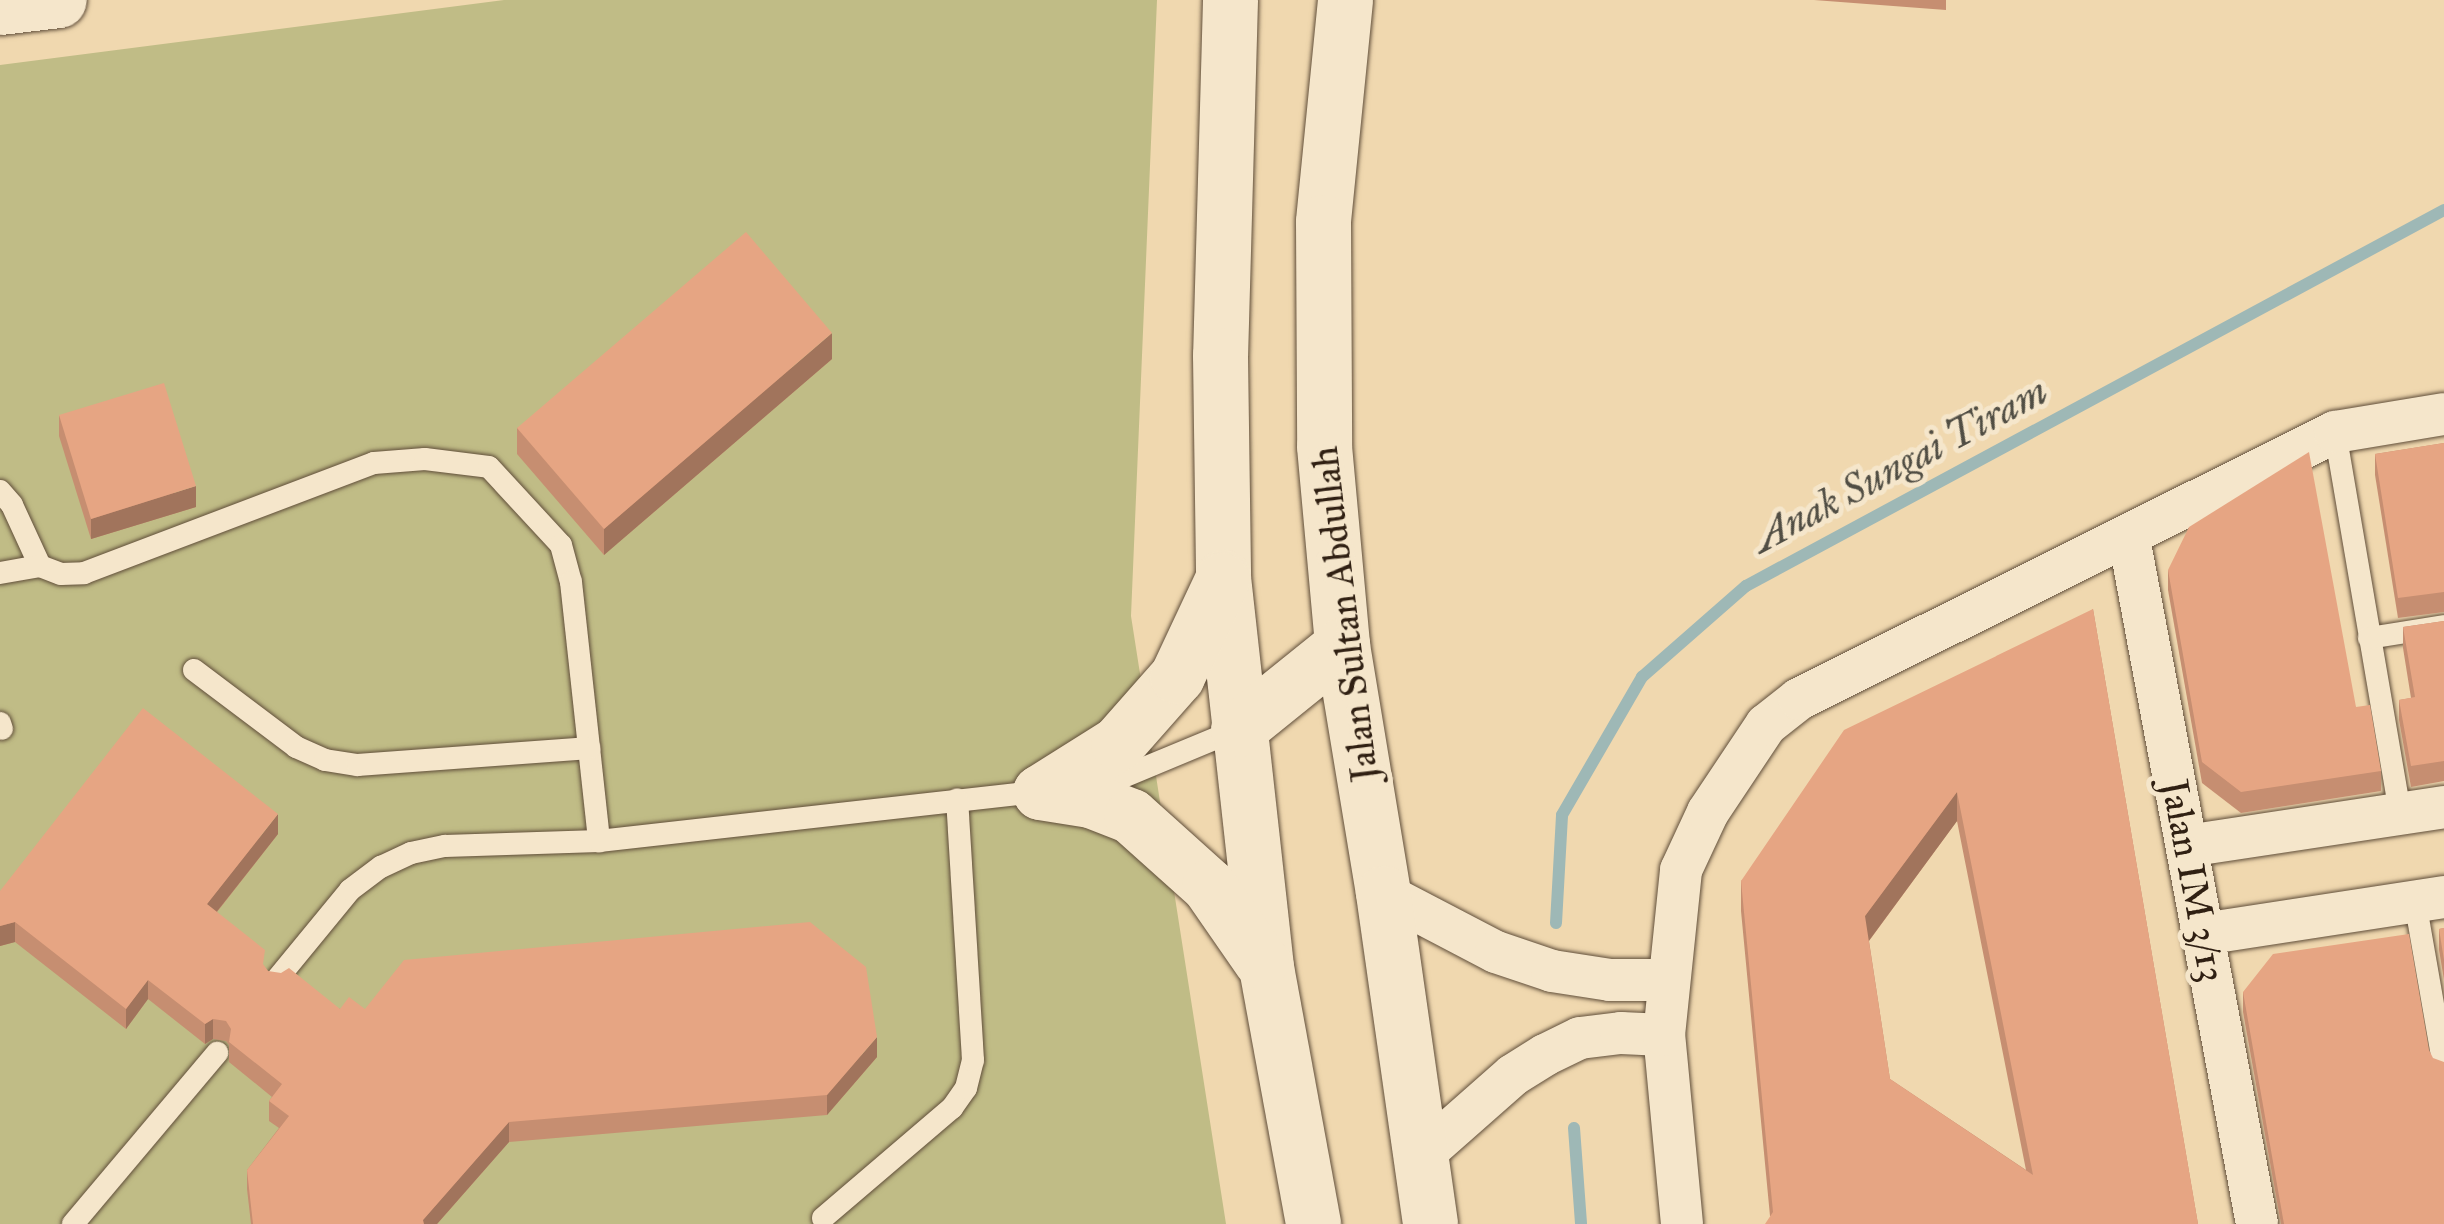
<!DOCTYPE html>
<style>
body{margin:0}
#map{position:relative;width:2444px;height:1224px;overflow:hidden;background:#f0d8af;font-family:"IM FELL Great Primer",serif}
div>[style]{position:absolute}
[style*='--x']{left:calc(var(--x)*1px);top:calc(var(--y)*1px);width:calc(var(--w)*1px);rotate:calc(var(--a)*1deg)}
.green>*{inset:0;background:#c0bc86}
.stream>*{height:12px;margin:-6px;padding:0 6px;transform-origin:6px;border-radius:6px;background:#9eb8b6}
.roads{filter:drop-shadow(0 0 2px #604e3a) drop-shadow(0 0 2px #604e3a)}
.lane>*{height:22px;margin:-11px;padding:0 11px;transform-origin:11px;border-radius:11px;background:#f5e6cb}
.street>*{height:42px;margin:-21px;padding:0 21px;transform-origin:21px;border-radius:21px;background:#f5e6cb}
.secondary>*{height:55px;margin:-27.5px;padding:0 27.5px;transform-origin:27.5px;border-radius:27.5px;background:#f5e6cb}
.wall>*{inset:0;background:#c68e71}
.shaded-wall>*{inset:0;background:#a1745c}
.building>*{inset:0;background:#e6a583}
span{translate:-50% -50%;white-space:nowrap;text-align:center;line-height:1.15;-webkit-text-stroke:10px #f5e6cb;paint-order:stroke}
.street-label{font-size:38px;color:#302013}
.water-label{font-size:40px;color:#514e44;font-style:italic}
</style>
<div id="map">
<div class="green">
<div style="clip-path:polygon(504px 0,1157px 0,1131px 616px,1226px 1224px,0 1224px,0 65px)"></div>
</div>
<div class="stream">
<div style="--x:1556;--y:923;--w:108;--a:-86.8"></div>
<div style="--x:1562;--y:815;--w:160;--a:-59.9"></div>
<div style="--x:1642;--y:677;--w:138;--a:-41.2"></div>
<div style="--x:1746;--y:586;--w:793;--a:-28.31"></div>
<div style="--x:1574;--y:1128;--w:96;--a:85.8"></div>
</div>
<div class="roads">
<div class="lane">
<div style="--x:2335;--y:432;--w:387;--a:80.3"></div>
<div style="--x:0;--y:491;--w:18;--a:49"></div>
<div style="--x:12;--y:505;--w:67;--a:65.3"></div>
<div style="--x:40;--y:566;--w:22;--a:21"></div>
<div style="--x:61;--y:574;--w:23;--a:-2"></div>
<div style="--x:84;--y:573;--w:310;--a:-20.8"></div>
<div style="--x:374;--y:463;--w:51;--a:-4.5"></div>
<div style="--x:425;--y:459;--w:64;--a:7.1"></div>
<div style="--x:489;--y:467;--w:106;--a:47.3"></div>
<div style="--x:561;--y:545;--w:38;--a:75"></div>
<div style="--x:571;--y:582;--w:261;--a:83.8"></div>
<div style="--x:0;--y:573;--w:41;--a:-9.9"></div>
<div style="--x:2369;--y:638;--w:76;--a:-9.1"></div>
<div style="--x:194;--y:670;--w:128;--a:37"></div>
<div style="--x:296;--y:747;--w:32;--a:24"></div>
<div style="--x:325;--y:760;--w:33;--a:9"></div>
<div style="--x:358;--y:765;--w:232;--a:-4.2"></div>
<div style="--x:0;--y:723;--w:6;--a:72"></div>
<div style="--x:1084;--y:785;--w:35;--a:-10"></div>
<div style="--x:1118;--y:779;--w:130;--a:-22.6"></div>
<div style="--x:2415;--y:901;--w:169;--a:80.1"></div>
<div style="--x:277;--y:979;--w:115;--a:-50.6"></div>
<div style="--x:350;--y:890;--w:39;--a:-37"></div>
<div style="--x:381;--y:867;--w:33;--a:-25"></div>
<div style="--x:411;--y:853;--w:35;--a:-12"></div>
<div style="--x:445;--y:846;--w:154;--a:-1.9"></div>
<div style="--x:599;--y:841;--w:446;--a:-6.4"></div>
<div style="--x:823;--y:1218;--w:170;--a:-40.5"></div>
<div style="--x:952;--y:1108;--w:24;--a:-55"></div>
<div style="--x:966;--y:1088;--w:29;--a:-76"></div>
<div style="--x:973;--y:1060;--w:261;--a:-93.5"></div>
<div style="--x:73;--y:1224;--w:224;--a:-49.9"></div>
</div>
<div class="street">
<div style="--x:2129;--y:538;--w:698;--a:79.43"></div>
<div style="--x:2187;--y:846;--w:260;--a:-8.6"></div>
<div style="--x:1383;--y:893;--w:127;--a:27.6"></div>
<div style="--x:1496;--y:952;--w:59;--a:18.7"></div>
<div style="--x:1552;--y:971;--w:59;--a:8.8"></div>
<div style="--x:1610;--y:980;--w:59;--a:0"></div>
<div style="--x:2203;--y:934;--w:244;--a:-8.7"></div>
<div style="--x:1420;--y:1157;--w:124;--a:-41.4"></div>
<div style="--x:1513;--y:1075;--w:38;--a:-32"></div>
<div style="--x:1545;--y:1055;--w:39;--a:-26"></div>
<div style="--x:1580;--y:1038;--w:41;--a:-7"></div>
<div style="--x:1621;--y:1033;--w:43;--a:2.7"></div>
<div style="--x:1682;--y:1224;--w:190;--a:-95.4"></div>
<div style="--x:1664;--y:1035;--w:166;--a:-84.1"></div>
<div style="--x:1681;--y:870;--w:64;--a:-65"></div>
<div style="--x:1708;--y:812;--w:105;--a:-56.3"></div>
<div style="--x:1766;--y:725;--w:42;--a:-38.2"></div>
<div style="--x:1799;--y:699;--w:599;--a:-26.48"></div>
<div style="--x:2335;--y:432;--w:110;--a:-9.4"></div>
</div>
<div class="secondary">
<div style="--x:1230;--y:0;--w:355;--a:91.6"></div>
<div style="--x:1220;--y:355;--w:222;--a:89.2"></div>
<div style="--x:1223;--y:577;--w:392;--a:83.7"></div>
<div style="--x:1266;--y:967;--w:261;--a:79.6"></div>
<div style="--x:1345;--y:0;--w:223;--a:95.7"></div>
<div style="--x:1323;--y:222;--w:224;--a:89.7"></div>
<div style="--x:1324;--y:446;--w:200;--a:84.8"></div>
<div style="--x:1342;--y:645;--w:251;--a:80.6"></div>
<div style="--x:1383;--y:893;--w:334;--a:81.9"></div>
<div style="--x:0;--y:7;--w:59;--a:-6.8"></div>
<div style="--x:1238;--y:729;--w:134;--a:-38.9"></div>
<div style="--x:1040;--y:792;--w:51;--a:9.1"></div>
<div style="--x:1090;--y:800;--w:44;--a:21.3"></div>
<div style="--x:1131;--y:816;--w:105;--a:41.9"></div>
<div style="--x:1209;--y:886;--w:91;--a:55.3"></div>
<div style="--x:1040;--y:792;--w:92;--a:-32.1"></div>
<div style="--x:1118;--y:743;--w:89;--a:-48.6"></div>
<div style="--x:1177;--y:676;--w:106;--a:-64.9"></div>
</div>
</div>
<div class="wall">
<div style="clip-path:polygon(1814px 0,1946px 0,1946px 10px)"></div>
<div style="clip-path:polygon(832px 359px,604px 555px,517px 454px,517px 428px)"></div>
<div style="clip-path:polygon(59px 415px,196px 507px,91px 539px,59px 436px)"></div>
<div style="clip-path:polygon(2444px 443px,2444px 612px,2398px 618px,2375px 475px,2375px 454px)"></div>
<div style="clip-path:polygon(2168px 570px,2356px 707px,2381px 771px,2381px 791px,2241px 813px,2202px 783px,2168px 590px)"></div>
<div style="clip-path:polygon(evenodd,2093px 609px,2198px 1224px,1770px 1216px,1741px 911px,1741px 881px,2093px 609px,1957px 821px,2026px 1170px,1890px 1079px,1869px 941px,1957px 821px)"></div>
<div style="clip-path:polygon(2444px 621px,2444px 781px,2411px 787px,2399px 720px,2399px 700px,2411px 698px,2403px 648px,2403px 627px)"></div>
<div style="clip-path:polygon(278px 834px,217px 912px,268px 971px,340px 1009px,365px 1009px,877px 1057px,827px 1115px,509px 1142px,437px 1224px,251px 1224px,247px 1189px,247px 1170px,279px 1128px,269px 1121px,269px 1101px,272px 1097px,229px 1062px,229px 1045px,226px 1041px,213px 1039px,205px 1044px,148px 999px,126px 1029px,15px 942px,0 946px,0 891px)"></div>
<div style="clip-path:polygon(2444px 928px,2444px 980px,2439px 950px,2439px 929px)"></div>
<div style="clip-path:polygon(2243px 992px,2429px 1050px,2444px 1224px,2281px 1224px,2243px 1012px)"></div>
</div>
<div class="shaded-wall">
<div style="clip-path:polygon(832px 333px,832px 359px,604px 555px,604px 529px)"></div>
<div style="clip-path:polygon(196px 486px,196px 507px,91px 539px,91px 519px)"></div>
<div style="clip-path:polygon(1957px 792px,1957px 821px,1865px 946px,1865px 916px)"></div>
<div style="clip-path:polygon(278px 814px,278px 834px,207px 924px,207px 904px)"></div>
<div style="clip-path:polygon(15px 922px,15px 942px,0 946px,0 926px)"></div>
<div style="clip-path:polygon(148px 980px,148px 999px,126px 1029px,126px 1009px)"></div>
<div style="clip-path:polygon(213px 1019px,213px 1039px,205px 1044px,205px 1024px)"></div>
<div style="clip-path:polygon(877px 1037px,877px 1057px,827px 1115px,827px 1095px)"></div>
<div style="clip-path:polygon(509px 1122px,509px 1142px,437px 1224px,423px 1224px,423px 1220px)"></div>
</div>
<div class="building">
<div style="clip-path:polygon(746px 232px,832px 333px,604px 529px,517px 428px)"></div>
<div style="clip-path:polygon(164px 383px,196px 486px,91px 519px,59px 415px)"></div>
<div style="clip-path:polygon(2444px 443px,2444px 592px,2398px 598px,2375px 454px)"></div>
<div style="clip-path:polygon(2309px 452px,2356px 707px,2370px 705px,2381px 771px,2241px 792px,2202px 762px,2168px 570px,2189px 527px)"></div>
<div style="clip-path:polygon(evenodd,2093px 609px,2198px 1224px,1765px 1224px,1773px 1212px,1741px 881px,1844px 730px,2093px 609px,1957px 792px,2033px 1175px,1890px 1079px,1865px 916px,1957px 792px)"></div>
<div style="clip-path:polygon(2444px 621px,2444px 761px,2411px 766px,2399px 700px,2415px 697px,2403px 627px)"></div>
<div style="clip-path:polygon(143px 708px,278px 814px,207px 904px,265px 950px,263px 964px,268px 971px,281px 973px,289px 968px,340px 1009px,349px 997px,365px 1009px,404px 960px,810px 922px,866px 967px,877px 1037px,827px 1095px,509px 1122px,423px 1220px,424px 1224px,253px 1224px,247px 1170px,289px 1116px,269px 1101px,282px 1084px,229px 1042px,231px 1029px,226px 1021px,213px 1019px,205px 1024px,148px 980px,126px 1009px,15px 922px,0 926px,0 891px)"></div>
<div style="clip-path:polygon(2444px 928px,2444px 960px,2439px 929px)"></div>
<div style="clip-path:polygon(2409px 934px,2429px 1050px,2433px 1058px,2444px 1062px,2444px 1224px,2284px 1224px,2243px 992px,2273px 954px)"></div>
</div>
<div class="street-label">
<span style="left:1345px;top:614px;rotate:-97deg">Jalan Sultan Abdullah</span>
<span style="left:2193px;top:881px;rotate:79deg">Jalan IM 3/13</span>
</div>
<div class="water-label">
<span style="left:1900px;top:465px;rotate:-28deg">Anak Sungai Tiram</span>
</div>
</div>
